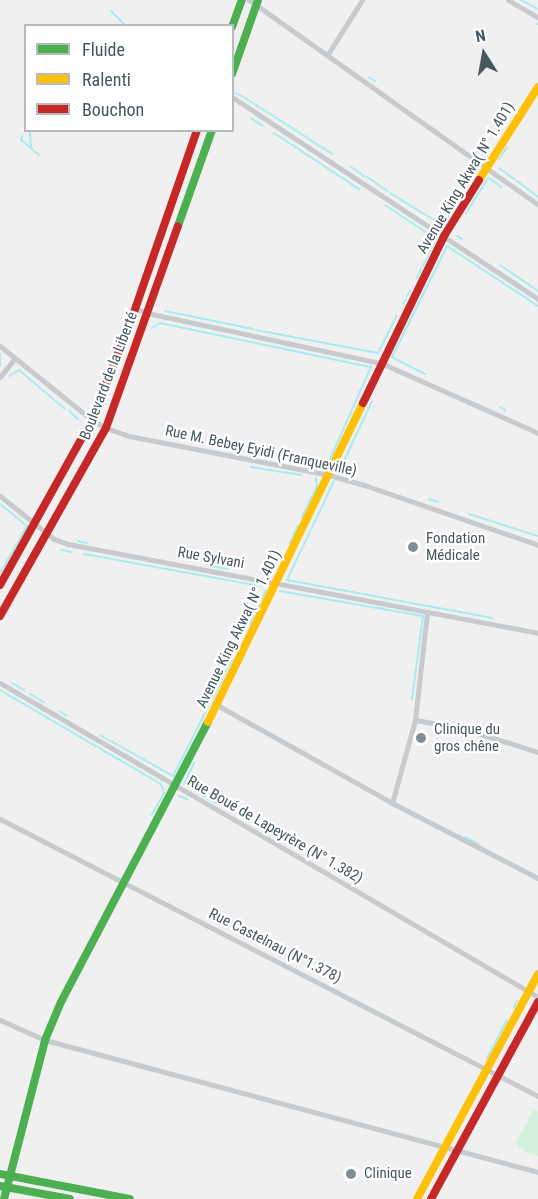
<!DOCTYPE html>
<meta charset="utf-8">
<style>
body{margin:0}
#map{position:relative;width:538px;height:1199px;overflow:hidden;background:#f1f0f0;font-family:"Roboto Condensed",sans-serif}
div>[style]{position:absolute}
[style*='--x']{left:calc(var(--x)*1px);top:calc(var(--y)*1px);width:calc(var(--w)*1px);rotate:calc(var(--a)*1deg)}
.green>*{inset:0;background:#d4f1db}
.stream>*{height:2px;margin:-1px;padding:0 1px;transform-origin:1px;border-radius:1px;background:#a8ecef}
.street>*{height:5px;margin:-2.5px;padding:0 2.5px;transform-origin:2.5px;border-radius:2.5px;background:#c8cbcd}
.fast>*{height:8px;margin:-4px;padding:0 4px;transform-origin:4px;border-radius:4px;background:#4caf50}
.slow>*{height:8px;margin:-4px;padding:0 4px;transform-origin:4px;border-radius:4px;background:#ffc107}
.jam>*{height:8px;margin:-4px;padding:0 4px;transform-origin:4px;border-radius:4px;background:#c62828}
.dots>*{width:16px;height:16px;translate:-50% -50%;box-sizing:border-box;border:3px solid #fff;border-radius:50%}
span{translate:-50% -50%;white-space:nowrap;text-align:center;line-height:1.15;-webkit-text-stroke:4.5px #fff;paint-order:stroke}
.street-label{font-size:15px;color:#47575e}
.poi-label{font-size:15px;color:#47575e}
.left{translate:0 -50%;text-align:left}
.legend{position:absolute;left:24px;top:24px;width:210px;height:108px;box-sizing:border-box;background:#fff;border:2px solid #b5bcbf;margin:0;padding:8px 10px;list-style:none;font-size:18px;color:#47575e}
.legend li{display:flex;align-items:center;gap:12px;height:30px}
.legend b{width:30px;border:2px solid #b5bcbf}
.north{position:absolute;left:454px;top:24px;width:60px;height:60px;-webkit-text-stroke:4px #fff;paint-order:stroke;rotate:349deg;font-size:16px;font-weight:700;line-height:24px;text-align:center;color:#47575e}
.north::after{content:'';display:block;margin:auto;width:21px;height:27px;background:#47575e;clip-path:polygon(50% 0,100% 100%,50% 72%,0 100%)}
</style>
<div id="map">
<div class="green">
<div style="clip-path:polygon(534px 1109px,538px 1111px,538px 1156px,524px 1152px,525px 1149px,517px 1147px,517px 1140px)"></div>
</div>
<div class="stream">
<div style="--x:521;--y:0;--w:19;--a:28"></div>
<div style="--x:111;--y:11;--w:21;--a:45"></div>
<div style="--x:537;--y:24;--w:1;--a:0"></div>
<div style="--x:369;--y:77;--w:7;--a:34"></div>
<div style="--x:236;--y:93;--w:20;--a:30"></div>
<div style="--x:254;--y:104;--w:6;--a:31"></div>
<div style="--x:261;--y:108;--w:85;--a:32.9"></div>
<div style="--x:251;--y:118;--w:14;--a:34"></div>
<div style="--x:30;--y:132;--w:16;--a:86"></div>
<div style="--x:274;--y:133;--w:102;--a:33.4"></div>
<div style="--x:22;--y:136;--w:4;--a:104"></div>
<div style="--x:21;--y:140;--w:23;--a:40"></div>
<div style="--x:499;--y:159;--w:14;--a:-56"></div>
<div style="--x:351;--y:167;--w:16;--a:35"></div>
<div style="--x:499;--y:168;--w:19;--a:36"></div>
<div style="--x:367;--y:177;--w:25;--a:34"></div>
<div style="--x:472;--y:178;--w:10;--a:-66"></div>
<div style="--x:489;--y:178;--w:15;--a:37"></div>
<div style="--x:517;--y:181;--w:26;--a:37"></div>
<div style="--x:390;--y:193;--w:61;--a:31.6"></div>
<div style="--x:442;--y:225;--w:20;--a:-53"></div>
<div style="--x:385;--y:205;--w:61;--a:33.7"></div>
<div style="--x:436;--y:239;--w:30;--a:116"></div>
<div style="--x:466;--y:213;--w:41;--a:-57.8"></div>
<div style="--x:457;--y:236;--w:6;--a:31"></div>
<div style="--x:500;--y:265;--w:46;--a:34.4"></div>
<div style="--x:417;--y:278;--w:10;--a:-66"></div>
<div style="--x:407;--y:296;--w:6;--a:-59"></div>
<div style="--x:403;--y:304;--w:6;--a:-59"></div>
<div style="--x:165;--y:311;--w:90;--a:11.6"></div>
<div style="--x:152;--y:328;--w:9;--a:-32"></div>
<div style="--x:160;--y:323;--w:216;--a:11.8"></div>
<div style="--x:371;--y:367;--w:108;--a:114"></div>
<div style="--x:256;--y:330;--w:124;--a:10.7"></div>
<div style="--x:378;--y:353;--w:42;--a:-63.4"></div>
<div style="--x:0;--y:354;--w:12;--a:90"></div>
<div style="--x:425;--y:374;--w:37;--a:-153"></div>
<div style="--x:392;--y:357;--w:124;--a:-63.6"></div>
<div style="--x:447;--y:246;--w:109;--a:33.4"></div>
<div style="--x:9;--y:376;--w:12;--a:-31"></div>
<div style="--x:19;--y:370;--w:60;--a:40.3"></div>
<div style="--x:500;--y:407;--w:6;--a:31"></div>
<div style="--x:69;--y:411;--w:12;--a:42"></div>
<div style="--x:343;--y:463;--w:68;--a:-64.9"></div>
<div style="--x:251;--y:467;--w:51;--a:9.1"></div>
<div style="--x:334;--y:481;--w:110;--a:115.4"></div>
<div style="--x:287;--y:580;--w:209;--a:10.5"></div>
<div style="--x:429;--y:499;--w:9;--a:18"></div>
<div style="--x:0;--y:504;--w:35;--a:39"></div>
<div style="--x:27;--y:526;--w:54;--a:119.9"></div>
<div style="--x:469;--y:514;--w:72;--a:17.7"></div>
<div style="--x:302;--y:517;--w:34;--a:-64"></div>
<div style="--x:317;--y:486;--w:8;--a:-97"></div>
<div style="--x:78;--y:541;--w:9;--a:13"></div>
<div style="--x:290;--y:543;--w:19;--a:-65"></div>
<div style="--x:61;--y:550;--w:11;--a:10"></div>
<div style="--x:84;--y:554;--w:179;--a:10.3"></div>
<div style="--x:210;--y:566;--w:18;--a:9"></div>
<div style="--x:280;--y:591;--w:145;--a:9.9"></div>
<div style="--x:423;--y:616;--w:84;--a:97.5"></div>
<div style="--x:261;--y:600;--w:11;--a:-63"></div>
<div style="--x:256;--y:612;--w:8;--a:-67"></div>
<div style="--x:249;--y:625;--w:10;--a:-61"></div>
<div style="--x:224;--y:675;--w:17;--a:-62"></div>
<div style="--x:12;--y:683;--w:14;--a:30"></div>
<div style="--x:0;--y:690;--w:186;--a:30.3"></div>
<div style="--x:161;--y:784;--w:9;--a:72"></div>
<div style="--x:164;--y:793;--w:25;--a:119"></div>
<div style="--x:30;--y:694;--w:16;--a:30"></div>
<div style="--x:59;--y:711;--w:9;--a:32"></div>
<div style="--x:100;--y:735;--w:84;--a:29.3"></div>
<div style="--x:173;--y:776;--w:110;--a:-63"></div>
<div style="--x:194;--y:763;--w:23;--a:115"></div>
<div style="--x:184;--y:784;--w:37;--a:31"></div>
<div style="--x:179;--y:796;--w:9;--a:21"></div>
<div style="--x:465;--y:837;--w:15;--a:28"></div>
<div style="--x:514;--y:1007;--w:7;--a:-63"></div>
<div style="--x:487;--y:1058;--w:43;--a:-62.2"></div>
</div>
<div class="street">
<div style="--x:249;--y:0;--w:354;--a:35.3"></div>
<div style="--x:508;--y:0;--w:34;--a:30"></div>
<div style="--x:328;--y:54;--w:64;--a:-57.8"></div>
<div style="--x:232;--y:97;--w:367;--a:33.4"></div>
<div style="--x:135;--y:308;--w:13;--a:23"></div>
<div style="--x:147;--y:313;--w:239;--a:12.1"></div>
<div style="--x:381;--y:363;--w:172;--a:24"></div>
<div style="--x:0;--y:346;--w:118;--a:38.8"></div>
<div style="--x:92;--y:420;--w:16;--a:30"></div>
<div style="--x:106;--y:428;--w:24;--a:19"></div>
<div style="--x:129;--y:436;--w:204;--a:11"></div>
<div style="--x:329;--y:475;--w:40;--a:16"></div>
<div style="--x:367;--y:486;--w:181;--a:19"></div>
<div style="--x:0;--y:377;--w:23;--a:-52"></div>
<div style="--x:0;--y:496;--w:69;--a:38.5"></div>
<div style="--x:54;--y:539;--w:15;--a:20"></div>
<div style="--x:68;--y:544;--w:478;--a:10.7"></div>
<div style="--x:0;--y:683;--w:623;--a:30.27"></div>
<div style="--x:217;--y:705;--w:201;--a:29.2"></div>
<div style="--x:392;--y:803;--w:164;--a:27.2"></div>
<div style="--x:415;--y:720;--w:47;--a:9.9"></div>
<div style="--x:461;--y:728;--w:81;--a:17.3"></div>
<div style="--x:392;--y:803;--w:86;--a:-74.5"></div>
<div style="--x:415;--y:720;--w:108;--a:-83.6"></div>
<div style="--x:0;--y:819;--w:605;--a:27.24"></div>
<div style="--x:0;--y:1020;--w:49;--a:24"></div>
<div style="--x:45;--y:1040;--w:510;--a:14.99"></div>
</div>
<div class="fast">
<div style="--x:232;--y:27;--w:29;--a:-70"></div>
<div style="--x:232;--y:74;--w:78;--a:-70.6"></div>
<div style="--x:178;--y:226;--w:102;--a:-70.5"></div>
<div style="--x:0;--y:1174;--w:132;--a:10.9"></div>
<div style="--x:0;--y:1186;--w:71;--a:10.5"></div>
<div style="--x:4;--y:1199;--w:164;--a:-75.5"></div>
<div style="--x:45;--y:1040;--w:41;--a:-67.2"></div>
<div style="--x:61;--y:1002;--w:316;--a:-62.3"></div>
</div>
<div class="slow">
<div style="--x:479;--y:180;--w:110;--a:-57.6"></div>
<div style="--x:208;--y:722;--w:355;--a:-64.1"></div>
<div style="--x:417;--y:1199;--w:255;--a:-61.7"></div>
</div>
<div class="jam">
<div style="--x:363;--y:403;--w:186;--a:-64.1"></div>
<div style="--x:444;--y:236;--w:66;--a:-58"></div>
<div style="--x:0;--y:585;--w:189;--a:-60.9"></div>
<div style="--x:92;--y:420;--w:113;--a:-68.7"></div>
<div style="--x:133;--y:315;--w:196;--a:-70.9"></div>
<div style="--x:0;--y:616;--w:216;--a:-60.6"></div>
<div style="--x:106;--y:428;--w:214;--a:-70.4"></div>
<div style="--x:431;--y:1199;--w:224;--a:-61.5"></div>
</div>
<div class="dots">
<div style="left:413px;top:547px;background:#828d91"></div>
<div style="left:421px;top:738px;background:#828d91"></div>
<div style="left:351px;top:1174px;background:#828d91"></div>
</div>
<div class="street-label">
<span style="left:466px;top:178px;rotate:-59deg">Avenue King Akwa( N° 1.401)</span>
<span style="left:109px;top:376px;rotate:-69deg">Boulevard de la Liberté</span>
<span style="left:261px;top:451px;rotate:12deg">Rue M. Bebey Eyidi (Franqueville)</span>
<span style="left:211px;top:558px;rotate:10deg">Rue Sylvani</span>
<span style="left:239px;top:629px;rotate:-64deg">Avenue King Akwa( N° 1.401)</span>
<span style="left:275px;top:830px;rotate:30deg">Rue Boué de Lapeyrère (N° 1.382)</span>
<span style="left:275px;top:946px;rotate:27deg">Rue Castelnau (N°1.378)</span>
</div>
<div class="poi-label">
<span class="left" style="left:426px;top:547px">Fondation<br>Médicale</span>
<span class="left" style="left:434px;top:738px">Clinique du<br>gros chêne</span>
<span class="left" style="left:364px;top:1174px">Clinique</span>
</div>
<ul class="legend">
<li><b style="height:8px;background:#4caf50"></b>Fluide</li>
<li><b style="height:8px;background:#ffc107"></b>Ralenti</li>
<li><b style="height:8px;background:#c62828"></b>Bouchon</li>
</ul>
<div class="north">N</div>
</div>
